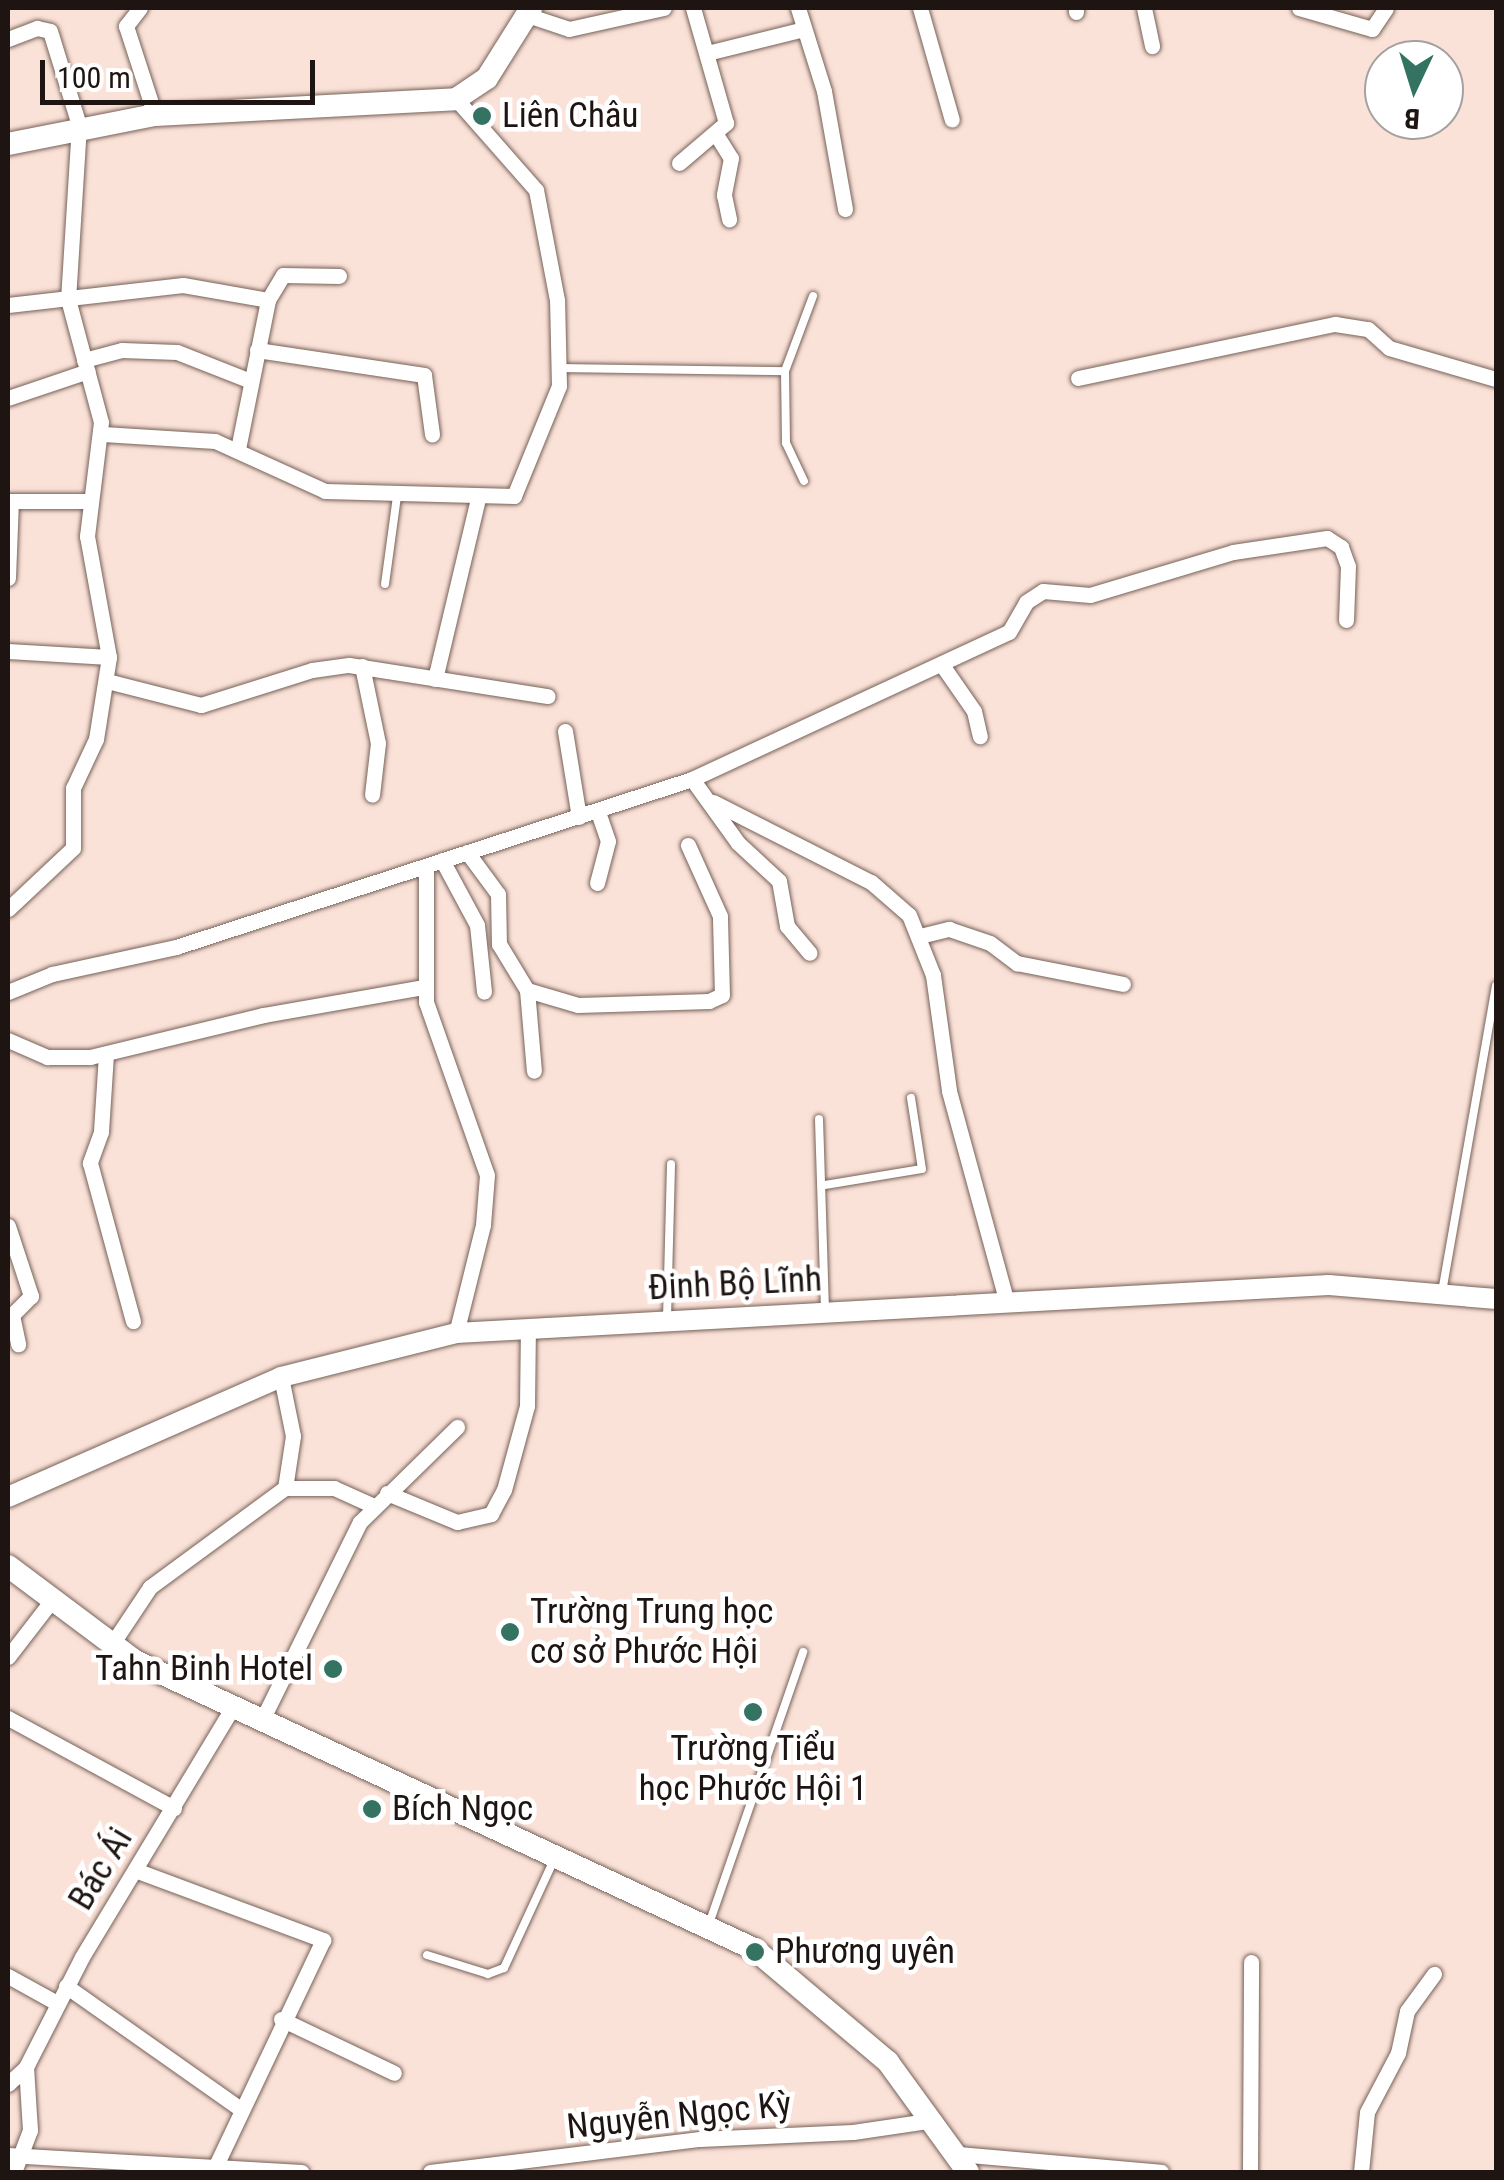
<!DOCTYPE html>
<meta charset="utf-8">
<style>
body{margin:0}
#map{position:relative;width:1504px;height:2180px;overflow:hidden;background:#fbe2d8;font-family:"Roboto Condensed",sans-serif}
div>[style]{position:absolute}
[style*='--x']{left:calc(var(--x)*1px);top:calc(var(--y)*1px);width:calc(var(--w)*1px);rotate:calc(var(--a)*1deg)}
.roads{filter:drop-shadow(0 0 2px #766158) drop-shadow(0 0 2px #766158)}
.service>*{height:8px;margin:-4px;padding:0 4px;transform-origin:4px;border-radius:4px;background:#fff}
.minor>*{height:15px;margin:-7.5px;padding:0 7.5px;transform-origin:7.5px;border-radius:7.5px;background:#fff}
.tertiary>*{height:20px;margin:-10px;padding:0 10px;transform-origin:10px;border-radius:10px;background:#fff}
.secondary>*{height:22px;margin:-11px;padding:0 11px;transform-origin:11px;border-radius:11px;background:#fff}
.dots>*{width:28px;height:28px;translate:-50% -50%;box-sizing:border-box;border:5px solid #fff;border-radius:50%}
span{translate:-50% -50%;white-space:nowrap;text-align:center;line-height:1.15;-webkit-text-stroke:9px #fff;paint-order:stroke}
.poi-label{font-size:35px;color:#1e1512}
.left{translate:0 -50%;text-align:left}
.right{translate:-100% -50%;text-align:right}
.street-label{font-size:35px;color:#1e1512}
.frame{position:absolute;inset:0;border:10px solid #1e1512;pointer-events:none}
.north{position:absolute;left:1364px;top:40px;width:100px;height:100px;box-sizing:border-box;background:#fff;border:2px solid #a5a1a0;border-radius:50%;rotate:184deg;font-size:28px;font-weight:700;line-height:40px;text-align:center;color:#1e1512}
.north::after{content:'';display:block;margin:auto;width:35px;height:45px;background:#347361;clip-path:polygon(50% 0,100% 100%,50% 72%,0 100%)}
.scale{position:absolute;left:40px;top:60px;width:275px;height:45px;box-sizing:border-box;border:5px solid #1e1512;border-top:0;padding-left:12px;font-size:30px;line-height:35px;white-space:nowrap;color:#1e1512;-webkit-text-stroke:8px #fff;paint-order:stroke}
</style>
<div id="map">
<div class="roads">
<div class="service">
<div style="--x:562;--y:368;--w:223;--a:0.8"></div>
<div style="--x:785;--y:371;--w:80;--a:-69.5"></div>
<div style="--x:785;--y:371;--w:72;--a:89.2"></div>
<div style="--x:786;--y:443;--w:42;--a:64.7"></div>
<div style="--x:385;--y:584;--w:89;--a:-82.2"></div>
<div style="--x:819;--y:1119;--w:193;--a:88.2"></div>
<div style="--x:825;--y:1185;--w:98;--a:-9.4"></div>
<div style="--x:922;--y:1169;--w:72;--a:-98.8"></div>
<div style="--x:1442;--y:1292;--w:311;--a:-80"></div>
<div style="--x:667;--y:1318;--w:154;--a:-88.5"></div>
<div style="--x:709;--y:1924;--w:288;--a:-70.9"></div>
<div style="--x:427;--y:1955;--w:64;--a:17.3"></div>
<div style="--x:488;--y:1974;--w:17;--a:-21"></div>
<div style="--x:504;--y:1968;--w:117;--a:-65.2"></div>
</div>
<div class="minor">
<div style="--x:140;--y:8;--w:23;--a:128"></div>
<div style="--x:126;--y:26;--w:94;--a:72"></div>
<div style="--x:798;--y:8;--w:87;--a:72.6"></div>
<div style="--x:824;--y:91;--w:120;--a:79.9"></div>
<div style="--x:920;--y:8;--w:116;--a:74.1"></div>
<div style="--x:1076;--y:8;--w:4;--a:90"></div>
<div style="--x:1144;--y:8;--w:39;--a:78"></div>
<div style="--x:1299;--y:8;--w:76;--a:16"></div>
<div style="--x:1372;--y:29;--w:25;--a:-56"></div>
<div style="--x:527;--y:15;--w:44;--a:18.4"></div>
<div style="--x:569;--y:29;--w:97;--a:-12.5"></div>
<div style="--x:8;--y:39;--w:31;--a:-21"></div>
<div style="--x:37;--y:28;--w:13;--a:13"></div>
<div style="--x:50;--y:31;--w:98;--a:72.9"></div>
<div style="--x:79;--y:125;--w:174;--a:93.6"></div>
<div style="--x:68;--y:299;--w:127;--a:75"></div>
<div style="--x:101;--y:422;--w:115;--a:97"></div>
<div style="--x:87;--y:536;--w:123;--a:79.7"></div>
<div style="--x:109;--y:657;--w:83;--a:99"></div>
<div style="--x:96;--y:739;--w:54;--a:115.1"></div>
<div style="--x:73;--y:788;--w:60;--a:90"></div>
<div style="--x:73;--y:848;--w:89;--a:136.8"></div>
<div style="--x:707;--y:53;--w:100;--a:-13.9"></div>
<div style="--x:717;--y:136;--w:26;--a:58"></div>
<div style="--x:731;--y:158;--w:38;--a:101"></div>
<div style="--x:724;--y:195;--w:25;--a:78"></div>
<div style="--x:679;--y:163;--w:62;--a:-40.4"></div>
<div style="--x:726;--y:123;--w:120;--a:-106"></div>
<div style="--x:8;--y:305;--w:176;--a:-6.5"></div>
<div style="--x:183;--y:285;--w:86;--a:10"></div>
<div style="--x:268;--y:300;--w:29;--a:-59"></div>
<div style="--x:283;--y:275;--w:56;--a:1"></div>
<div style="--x:257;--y:350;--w:169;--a:8.5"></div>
<div style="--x:424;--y:375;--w:60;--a:82.3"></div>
<div style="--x:84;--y:360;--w:39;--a:-15"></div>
<div style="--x:122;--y:350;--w:55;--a:2.1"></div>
<div style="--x:177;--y:352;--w:76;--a:21.5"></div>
<div style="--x:1078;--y:378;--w:263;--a:-11.9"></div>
<div style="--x:1335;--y:324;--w:33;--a:9"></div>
<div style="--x:1368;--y:329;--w:28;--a:42"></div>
<div style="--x:1389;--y:348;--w:111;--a:16.2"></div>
<div style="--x:8;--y:398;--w:84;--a:-18.6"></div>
<div style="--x:103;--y:434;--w:112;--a:3.6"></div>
<div style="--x:215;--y:441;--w:121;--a:24.4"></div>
<div style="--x:325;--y:491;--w:189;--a:1.5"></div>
<div style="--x:514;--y:496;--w:119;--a:-67.8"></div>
<div style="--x:559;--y:386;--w:86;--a:-91.3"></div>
<div style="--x:557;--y:300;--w:112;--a:-100.8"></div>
<div style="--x:536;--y:190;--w:121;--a:-131.3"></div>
<div style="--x:238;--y:449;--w:152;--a:-78.6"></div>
<div style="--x:8;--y:501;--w:83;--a:0"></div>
<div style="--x:8;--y:578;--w:77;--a:-87.8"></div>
<div style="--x:8;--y:651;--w:101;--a:3.4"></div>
<div style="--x:942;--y:665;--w:56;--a:55.2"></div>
<div style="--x:974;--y:711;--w:26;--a:77"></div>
<div style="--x:362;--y:666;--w:79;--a:78.3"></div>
<div style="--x:378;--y:743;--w:52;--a:96.6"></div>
<div style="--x:435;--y:679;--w:185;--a:-76.6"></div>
<div style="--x:107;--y:681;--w:97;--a:14.3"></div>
<div style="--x:201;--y:705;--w:116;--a:-17.5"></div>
<div style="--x:312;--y:670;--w:37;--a:-8"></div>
<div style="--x:349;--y:665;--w:201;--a:8.9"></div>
<div style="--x:565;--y:731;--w:87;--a:80.8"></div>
<div style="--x:692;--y:779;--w:79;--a:54.3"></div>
<div style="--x:738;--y:843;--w:56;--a:42.8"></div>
<div style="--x:779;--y:881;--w:46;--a:79.9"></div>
<div style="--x:787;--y:926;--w:35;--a:50"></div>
<div style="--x:713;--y:802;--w:177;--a:26.9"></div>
<div style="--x:871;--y:882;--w:50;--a:41"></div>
<div style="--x:909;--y:915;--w:65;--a:68.2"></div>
<div style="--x:933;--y:975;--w:117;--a:82.1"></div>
<div style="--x:949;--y:1091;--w:216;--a:74.7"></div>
<div style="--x:467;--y:852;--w:52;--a:53.6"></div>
<div style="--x:498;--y:894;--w:50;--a:88.9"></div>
<div style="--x:499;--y:944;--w:54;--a:58.7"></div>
<div style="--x:527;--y:990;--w:81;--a:85.1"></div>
<div style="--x:442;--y:860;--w:74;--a:61.7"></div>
<div style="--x:477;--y:925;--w:67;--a:84"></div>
<div style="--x:426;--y:866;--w:136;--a:90"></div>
<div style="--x:426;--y:1002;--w:183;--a:70.6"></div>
<div style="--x:487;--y:1175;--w:50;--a:94.6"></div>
<div style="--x:483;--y:1225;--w:111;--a:104"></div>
<div style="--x:597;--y:883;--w:43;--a:-75.3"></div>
<div style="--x:608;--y:841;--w:31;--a:-109"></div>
<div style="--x:920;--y:936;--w:30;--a:-14"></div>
<div style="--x:949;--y:929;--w:43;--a:18.9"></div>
<div style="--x:990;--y:943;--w:34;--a:37"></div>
<div style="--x:1017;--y:963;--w:108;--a:11.2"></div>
<div style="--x:527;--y:990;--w:53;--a:16.4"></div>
<div style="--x:578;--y:1005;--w:131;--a:-1.7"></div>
<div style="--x:709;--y:1001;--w:14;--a:-25"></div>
<div style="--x:722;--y:995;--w:79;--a:-91.5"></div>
<div style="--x:720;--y:916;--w:78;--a:-114.3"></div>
<div style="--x:8;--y:992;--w:48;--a:-22.2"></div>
<div style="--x:52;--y:974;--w:127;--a:-12.3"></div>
<div style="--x:176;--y:947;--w:543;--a:-18.03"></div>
<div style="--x:692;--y:779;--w:349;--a:-24.9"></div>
<div style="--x:1009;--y:632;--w:34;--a:-60"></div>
<div style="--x:1026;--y:602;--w:20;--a:-33"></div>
<div style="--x:1043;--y:591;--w:47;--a:4.9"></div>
<div style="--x:1090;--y:595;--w:149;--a:-16.7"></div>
<div style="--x:1233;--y:552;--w:95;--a:-8.5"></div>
<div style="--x:1327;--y:538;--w:17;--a:33"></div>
<div style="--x:1341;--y:547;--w:20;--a:70"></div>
<div style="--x:1348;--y:566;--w:54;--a:92.1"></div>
<div style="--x:8;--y:1040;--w:43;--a:23.6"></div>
<div style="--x:47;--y:1057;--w:43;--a:0"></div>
<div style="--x:90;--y:1057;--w:178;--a:-13.6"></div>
<div style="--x:263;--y:1015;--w:162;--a:-9.9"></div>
<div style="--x:106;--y:1054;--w:78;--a:93.7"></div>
<div style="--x:101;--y:1132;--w:33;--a:110"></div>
<div style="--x:90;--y:1163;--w:164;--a:74.8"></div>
<div style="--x:8;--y:1226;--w:74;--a:71.8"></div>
<div style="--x:31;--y:1296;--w:27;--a:135"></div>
<div style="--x:12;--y:1315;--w:30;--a:78"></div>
<div style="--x:281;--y:1377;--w:60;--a:78.5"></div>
<div style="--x:293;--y:1436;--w:53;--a:98.7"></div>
<div style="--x:387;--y:1493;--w:76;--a:22.5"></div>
<div style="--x:457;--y:1522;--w:35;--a:-13"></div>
<div style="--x:491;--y:1514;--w:27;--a:-62"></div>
<div style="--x:504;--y:1490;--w:87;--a:-74.7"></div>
<div style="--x:527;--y:1406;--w:78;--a:-89.3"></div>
<div style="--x:110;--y:1647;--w:72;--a:-56.3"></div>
<div style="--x:150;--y:1587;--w:167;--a:-36.3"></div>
<div style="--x:285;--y:1488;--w:49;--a:0"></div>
<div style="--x:334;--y:1488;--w:44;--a:24.2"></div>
<div style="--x:8;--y:1657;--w:72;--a:-52.3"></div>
<div style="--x:8;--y:1718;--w:189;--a:28.5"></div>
<div style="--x:262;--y:1720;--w:221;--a:-63.7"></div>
<div style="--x:360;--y:1522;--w:136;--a:-44.4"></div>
<div style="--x:135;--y:1870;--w:201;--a:20.4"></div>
<div style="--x:323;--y:1940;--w:251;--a:115.4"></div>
<div style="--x:8;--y:1976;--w:56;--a:28.9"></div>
<div style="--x:66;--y:1986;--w:212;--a:35.2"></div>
<div style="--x:281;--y:2019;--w:125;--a:25.5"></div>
<div style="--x:8;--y:2084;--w:25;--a:-43"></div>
<div style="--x:26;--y:2067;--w:123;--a:-63"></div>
<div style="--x:82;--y:1957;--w:292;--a:-58.9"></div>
<div style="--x:957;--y:2154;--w:205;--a:5"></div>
<div style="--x:8;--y:2155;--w:294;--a:3.3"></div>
<div style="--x:14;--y:2172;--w:45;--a:-69.1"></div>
<div style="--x:30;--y:2130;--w:63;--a:-93.6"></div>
<div style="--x:430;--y:2172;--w:272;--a:-7"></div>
<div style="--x:700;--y:2139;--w:153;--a:-2.6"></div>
<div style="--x:853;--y:2132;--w:82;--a:-8.4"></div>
<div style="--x:1250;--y:2172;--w:210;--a:-89.7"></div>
<div style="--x:1361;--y:2172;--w:60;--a:-84.3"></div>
<div style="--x:1367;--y:2112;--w:67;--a:-62.3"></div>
<div style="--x:1398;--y:2053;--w:43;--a:-77.9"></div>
<div style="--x:1407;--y:2011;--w:46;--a:-53.9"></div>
</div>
<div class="tertiary">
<div style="--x:8;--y:1497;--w:298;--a:-23.7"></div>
<div style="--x:281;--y:1377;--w:180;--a:-14.1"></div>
<div style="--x:456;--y:1333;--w:874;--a:-3.15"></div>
<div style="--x:1329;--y:1285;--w:168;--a:4.8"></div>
</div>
<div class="secondary">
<div style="--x:8;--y:144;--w:150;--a:-11.2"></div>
<div style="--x:155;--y:115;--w:301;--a:-3"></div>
<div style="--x:456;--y:99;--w:37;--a:-34"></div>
<div style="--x:487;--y:78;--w:83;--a:-57.8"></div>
<div style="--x:8;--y:1566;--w:159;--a:36.8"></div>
<div style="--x:135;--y:1661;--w:683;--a:24.95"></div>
<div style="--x:754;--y:1949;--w:175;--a:40.1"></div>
<div style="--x:888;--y:2062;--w:136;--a:54"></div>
</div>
</div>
<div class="dots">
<div style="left:482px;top:116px;background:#347361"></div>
<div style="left:510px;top:1632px;background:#347361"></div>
<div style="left:333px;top:1669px;background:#347361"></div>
<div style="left:753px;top:1712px;background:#347361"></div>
<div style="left:372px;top:1809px;background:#347361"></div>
<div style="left:755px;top:1952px;background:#347361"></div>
</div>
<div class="poi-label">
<span class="left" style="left:502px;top:116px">Liên Châu</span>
<span class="left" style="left:530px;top:1632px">Trường Trung học<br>cơ sở Phước Hội</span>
<span class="right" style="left:313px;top:1669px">Tahn Binh Hotel</span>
<span style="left:753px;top:1769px">Trường Tiểu<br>học Phước Hội 1</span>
<span class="left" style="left:392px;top:1809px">Bích Ngọc</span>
<span class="left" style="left:775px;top:1952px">Phương uyên</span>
</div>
<div class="street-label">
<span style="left:735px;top:1284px;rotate:-3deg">Đinh Bộ Lĩnh</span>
<span style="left:101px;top:1869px;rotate:-59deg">Bác Ái</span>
<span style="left:679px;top:2116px;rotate:-6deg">Nguyễn Ngọc Kỳ</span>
</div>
<div class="frame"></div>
<div class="north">B</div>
<div class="scale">100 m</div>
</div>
